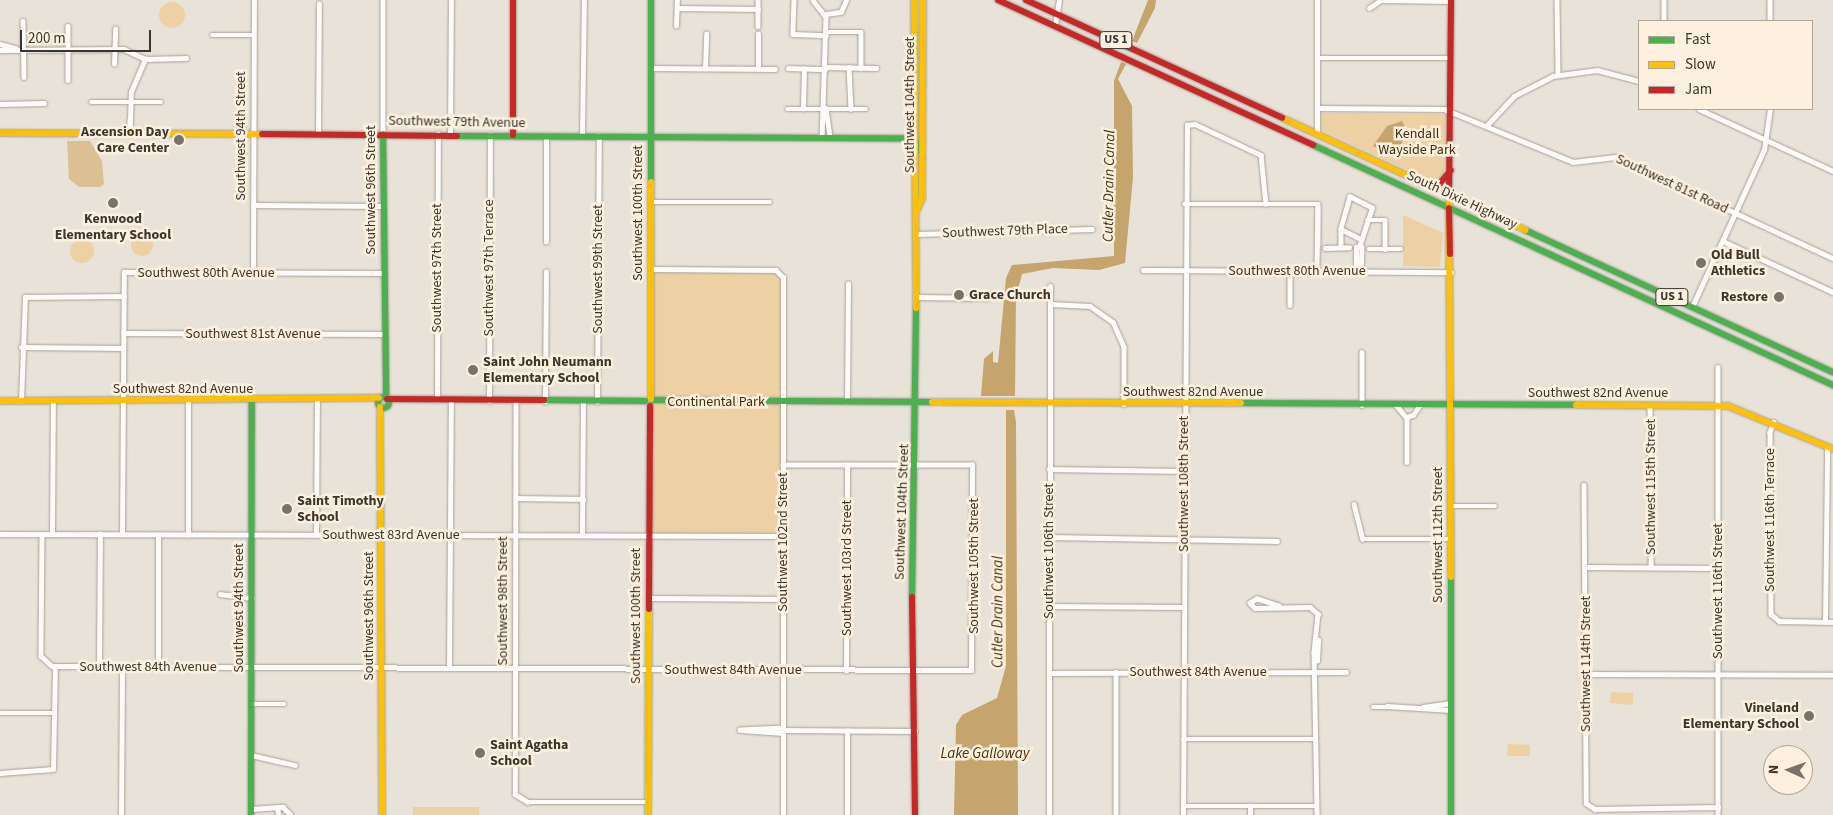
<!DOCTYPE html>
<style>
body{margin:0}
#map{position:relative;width:1833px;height:815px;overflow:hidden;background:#e9e2d8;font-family:"Source Sans 3",sans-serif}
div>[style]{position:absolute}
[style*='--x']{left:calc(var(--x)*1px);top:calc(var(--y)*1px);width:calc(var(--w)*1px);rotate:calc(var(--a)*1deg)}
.green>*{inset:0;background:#edd1a5}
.round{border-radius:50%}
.forest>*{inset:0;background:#dcc094}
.water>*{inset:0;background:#c5a46d}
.roads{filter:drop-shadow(0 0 1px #a6a199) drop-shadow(0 0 1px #a6a199)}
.street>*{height:4.5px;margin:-2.25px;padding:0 2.25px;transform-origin:2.25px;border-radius:2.25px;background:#fcfbf9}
.fast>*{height:6px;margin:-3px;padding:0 3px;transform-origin:3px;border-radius:3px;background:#4caf50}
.fast>.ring{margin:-3px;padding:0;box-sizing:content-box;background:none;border:6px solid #4caf50;border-radius:50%}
.slow>*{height:6px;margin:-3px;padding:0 3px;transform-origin:3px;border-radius:3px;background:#ffc107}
.jam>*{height:6px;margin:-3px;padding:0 3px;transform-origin:3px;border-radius:3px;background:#c62828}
.dots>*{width:14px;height:14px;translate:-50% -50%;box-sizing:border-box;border:2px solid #fdf0de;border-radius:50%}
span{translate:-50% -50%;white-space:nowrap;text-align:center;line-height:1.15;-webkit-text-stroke:5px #fdf0de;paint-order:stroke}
.shield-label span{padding:1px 4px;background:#fdf0de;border:1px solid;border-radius:4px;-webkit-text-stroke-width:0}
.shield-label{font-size:12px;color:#3a352e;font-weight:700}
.street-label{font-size:14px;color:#3a352e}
.poi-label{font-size:14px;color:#3a352e;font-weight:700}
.right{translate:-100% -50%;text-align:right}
.left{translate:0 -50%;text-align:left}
.park-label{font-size:14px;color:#402d0c}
.water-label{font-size:15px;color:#463212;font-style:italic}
.legend{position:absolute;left:1638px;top:20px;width:175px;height:90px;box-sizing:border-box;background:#fdf0de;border:1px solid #afa598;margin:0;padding:6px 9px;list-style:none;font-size:15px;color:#3a352e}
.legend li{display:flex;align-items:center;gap:10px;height:25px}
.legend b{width:25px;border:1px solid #afa598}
.north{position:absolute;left:1763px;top:745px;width:50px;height:50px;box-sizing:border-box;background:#fdf0de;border:1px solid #afa598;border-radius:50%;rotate:272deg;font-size:14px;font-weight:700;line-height:20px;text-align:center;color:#3a352e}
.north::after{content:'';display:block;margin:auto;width:18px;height:22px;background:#77726a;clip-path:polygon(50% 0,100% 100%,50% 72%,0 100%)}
.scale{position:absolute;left:20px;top:30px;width:131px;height:22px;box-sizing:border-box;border:2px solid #3a352e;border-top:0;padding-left:6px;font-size:15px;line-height:18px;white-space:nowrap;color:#3a352e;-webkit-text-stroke:4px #fdf0de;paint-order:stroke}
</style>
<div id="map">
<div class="green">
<div class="round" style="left:159px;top:2px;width:26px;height:26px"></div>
<div style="clip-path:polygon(1321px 113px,1446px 114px,1444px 176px,1436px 183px,1321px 130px)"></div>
<div style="clip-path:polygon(1403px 215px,1443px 233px,1440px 267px,1403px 266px)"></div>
<div class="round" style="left:131px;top:234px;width:22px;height:22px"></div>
<div class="round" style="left:70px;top:239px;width:24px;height:24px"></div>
<div style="clip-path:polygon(658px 271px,772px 271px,781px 279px,781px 522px,776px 533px,656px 534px,651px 529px,654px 274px)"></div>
<div style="clip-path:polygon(1611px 692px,1633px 693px,1633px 705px,1610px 703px)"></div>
<div style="clip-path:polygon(1508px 744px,1530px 745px,1530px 756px,1507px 756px)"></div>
<div style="clip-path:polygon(413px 807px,479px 807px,479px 815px,413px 815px)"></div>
</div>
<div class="forest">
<div style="clip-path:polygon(67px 141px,90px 141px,102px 161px,104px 184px,100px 187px,79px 187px,69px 179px)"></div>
</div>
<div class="water">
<div style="clip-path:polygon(1148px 0,1156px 0,1155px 8px,1137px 43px,1132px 41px)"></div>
<div style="clip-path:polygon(1121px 62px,1126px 64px,1118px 79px,1132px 106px,1133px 177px,1125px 263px,1099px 270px,1053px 268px,1022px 274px,1016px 297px,1015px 396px,981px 396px,984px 359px,993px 351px,993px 362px,998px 363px,1006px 278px,1012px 265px,1114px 256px,1114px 81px)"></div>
<div style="clip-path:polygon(1402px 121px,1407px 131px,1396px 156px,1373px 146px,1387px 126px)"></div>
<div style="clip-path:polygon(1006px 410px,1014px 410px,1016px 422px,1018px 815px,954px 815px,956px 725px,962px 715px,997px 698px,1006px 666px)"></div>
</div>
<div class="roads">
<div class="street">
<div style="--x:383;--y:0;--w:134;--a:90"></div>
<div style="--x:758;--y:0;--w:26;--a:90"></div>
<div style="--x:794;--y:0;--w:34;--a:92"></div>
<div style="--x:793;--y:34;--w:33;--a:2"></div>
<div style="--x:813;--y:0;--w:21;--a:53"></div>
<div style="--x:826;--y:17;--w:120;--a:91.9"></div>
<div style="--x:1557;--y:0;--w:74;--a:89.2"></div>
<div style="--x:1664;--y:0;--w:21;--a:90"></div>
<div style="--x:1770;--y:0;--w:21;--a:90"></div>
<div style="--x:677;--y:8;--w:81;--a:0.7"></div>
<div style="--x:1369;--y:8;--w:14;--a:-34"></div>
<div style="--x:1381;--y:0;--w:70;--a:0.8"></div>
<div style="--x:826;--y:14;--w:15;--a:-8"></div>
<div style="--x:841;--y:12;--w:13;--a:-67"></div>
<div style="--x:23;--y:21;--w:56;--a:89"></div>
<div style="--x:1055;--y:25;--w:25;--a:-81"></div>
<div style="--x:68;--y:26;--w:54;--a:90"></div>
<div style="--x:676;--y:26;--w:26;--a:-88"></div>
<div style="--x:826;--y:32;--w:35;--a:0"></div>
<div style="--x:861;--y:32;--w:36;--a:90"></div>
<div style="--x:212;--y:35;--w:42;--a:0"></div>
<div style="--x:0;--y:44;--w:16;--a:15"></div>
<div style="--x:0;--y:50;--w:124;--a:-0.5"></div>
<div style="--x:124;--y:49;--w:23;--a:25"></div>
<div style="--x:145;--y:59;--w:41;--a:-1.4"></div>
<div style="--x:1317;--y:58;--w:134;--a:0"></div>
<div style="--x:114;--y:64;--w:35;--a:-88"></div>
<div style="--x:825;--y:67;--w:51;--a:1.1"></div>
<div style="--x:849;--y:67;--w:42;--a:87.3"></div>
<div style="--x:651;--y:68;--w:124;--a:0.5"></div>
<div style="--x:705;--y:68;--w:34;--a:-88"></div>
<div style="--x:788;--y:68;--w:37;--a:2"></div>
<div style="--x:758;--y:69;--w:35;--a:-90"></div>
<div style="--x:91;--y:102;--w:70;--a:0"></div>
<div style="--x:0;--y:104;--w:44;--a:-1.3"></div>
<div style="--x:826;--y:108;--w:29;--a:82"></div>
<div style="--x:1317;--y:108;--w:127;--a:0.5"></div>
<div style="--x:1444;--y:109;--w:139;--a:22.3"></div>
<div style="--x:1573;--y:162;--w:42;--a:-6.8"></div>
<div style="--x:1615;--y:157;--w:240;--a:24.9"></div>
<div style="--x:787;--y:109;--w:79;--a:0"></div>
<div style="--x:803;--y:109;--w:40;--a:-88.6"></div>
<div style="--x:1699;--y:109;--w:148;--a:24.8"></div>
<div style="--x:130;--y:119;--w:27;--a:-88"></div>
<div style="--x:131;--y:92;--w:36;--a:-67"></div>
<div style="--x:1488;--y:124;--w:38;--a:-47"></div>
<div style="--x:1514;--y:96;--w:44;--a:-27.1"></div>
<div style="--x:1553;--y:76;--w:44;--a:-7.8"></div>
<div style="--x:1597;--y:70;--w:43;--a:14.7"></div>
<div style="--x:1317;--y:133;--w:133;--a:-90"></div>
<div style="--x:128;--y:134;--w:15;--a:-82"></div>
<div style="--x:130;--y:119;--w:15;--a:86"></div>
<div style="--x:318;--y:134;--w:130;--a:-89.6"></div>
<div style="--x:450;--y:134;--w:133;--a:-89.6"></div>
<div style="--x:582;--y:136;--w:136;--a:-89.2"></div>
<div style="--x:651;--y:202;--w:119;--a:0"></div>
<div style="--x:1184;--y:204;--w:134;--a:0"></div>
<div style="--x:1318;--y:204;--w:67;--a:90.9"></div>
<div style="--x:253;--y:205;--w:130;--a:0.4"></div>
<div style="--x:1318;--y:207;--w:37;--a:90"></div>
<div style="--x:1367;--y:220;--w:18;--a:0"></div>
<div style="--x:1385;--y:220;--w:29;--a:90"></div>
<div style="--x:1341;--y:229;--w:18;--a:90"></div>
<div style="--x:917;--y:234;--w:175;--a:-1.6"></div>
<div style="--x:1723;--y:241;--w:121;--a:24.9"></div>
<div style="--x:546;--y:242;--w:106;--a:-90"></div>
<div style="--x:1359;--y:247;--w:41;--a:-71.6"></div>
<div style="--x:1372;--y:208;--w:25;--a:-153"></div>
<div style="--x:1350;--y:197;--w:33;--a:106"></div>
<div style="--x:1341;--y:229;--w:20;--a:27"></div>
<div style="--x:1325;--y:248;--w:24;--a:-2"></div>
<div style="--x:1369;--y:249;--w:32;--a:0"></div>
<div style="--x:651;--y:269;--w:125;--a:0.5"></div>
<div style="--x:776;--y:270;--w:10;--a:45"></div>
<div style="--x:783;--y:277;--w:538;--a:90"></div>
<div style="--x:1143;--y:270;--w:308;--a:0.4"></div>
<div style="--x:1290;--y:271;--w:34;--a:90"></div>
<div style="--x:1356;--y:271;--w:24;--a:-90"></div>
<div style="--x:1356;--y:247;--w:6;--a:0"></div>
<div style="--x:1362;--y:247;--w:24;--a:92"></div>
<div style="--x:253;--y:273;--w:273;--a:-89.8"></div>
<div style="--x:917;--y:297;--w:71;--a:0.8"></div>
<div style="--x:1051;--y:304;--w:39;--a:3"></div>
<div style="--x:1090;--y:306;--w:28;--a:35"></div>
<div style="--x:1113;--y:322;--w:27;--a:66"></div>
<div style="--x:1124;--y:347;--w:57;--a:90"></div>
<div style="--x:1692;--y:307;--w:173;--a:-65.4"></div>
<div style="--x:1764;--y:150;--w:41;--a:-81.7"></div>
<div style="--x:123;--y:333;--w:260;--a:0.2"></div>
<div style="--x:21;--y:347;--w:102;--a:0.6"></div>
<div style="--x:1362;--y:352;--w:53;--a:90"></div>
<div style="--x:1718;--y:367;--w:448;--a:90"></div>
<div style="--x:437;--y:400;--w:266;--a:-89.8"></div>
<div style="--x:21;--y:401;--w:104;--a:-87.8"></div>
<div style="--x:25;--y:297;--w:99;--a:-0.6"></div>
<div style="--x:489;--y:401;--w:266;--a:-89.8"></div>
<div style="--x:516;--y:402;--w:392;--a:90.1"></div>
<div style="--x:515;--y:794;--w:15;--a:32"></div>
<div style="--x:528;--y:802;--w:120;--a:0"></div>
<div style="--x:545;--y:402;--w:130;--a:-89.6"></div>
<div style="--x:597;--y:402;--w:266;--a:-89.6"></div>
<div style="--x:847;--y:402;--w:118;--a:-89.5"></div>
<div style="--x:1396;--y:405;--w:16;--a:50"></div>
<div style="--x:1406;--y:417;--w:7;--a:-16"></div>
<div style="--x:1413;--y:415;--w:12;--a:-55"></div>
<div style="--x:1650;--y:406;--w:161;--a:89.6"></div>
<div style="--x:1407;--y:417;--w:45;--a:90"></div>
<div style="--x:1774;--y:422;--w:11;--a:112"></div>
<div style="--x:1770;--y:432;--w:182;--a:89.7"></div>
<div style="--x:1771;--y:614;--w:11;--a:41"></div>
<div style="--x:1779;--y:621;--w:54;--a:1.1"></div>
<div style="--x:1049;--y:469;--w:135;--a:0.8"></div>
<div style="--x:1584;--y:485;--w:318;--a:89.6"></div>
<div style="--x:1586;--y:803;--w:11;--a:34"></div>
<div style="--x:1595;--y:809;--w:123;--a:-0.9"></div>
<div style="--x:516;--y:498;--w:67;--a:0.9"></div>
<div style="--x:1354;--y:504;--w:36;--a:76"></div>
<div style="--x:1363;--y:539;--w:88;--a:0"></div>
<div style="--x:1451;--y:506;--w:44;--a:0"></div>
<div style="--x:0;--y:534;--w:783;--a:0.15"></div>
<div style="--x:42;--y:534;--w:122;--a:90.5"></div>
<div style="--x:41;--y:656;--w:15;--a:42"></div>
<div style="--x:52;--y:666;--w:919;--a:0.25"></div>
<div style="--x:971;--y:670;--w:205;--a:-89.7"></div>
<div style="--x:972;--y:465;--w:189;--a:180"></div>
<div style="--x:52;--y:534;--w:133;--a:-89.6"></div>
<div style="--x:122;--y:534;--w:262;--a:-89.6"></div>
<div style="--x:124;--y:272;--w:259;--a:0.2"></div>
<div style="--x:188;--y:535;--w:134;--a:-90"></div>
<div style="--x:316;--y:535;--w:134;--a:-89.6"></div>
<div style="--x:582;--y:535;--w:133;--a:-89.6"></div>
<div style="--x:1049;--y:537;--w:228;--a:1"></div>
<div style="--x:1585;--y:567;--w:133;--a:0.4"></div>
<div style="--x:220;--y:594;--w:32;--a:7"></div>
<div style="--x:649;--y:598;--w:133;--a:0.4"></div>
<div style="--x:1049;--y:606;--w:135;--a:0.4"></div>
<div style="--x:1279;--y:606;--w:23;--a:-162"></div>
<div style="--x:1257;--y:599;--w:8;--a:150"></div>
<div style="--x:1250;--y:603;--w:7;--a:45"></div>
<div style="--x:1255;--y:608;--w:55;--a:-1"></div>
<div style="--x:1310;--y:607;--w:11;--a:41"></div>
<div style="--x:1318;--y:614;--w:39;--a:96"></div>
<div style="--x:1314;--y:653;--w:162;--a:88.9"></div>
<div style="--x:1825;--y:622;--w:175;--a:-89.3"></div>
<div style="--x:1317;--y:661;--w:21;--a:-87"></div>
<div style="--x:99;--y:666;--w:132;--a:-89.6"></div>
<div style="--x:158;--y:666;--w:131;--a:-90"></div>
<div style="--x:449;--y:668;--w:266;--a:-89.6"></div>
<div style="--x:846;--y:671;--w:206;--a:-89.7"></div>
<div style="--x:1116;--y:672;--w:143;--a:90"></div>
<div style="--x:1049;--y:673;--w:297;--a:-0.2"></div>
<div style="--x:1586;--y:674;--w:247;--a:0.2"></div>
<div style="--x:251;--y:704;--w:33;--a:0"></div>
<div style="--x:1387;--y:706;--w:64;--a:3.6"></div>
<div style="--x:1373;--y:707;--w:28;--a:0"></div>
<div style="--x:1423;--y:707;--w:28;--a:-8"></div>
<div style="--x:0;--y:713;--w:55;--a:0"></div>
<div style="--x:783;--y:728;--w:43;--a:177.3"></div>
<div style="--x:740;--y:730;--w:43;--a:4"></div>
<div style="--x:783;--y:730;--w:132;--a:0.4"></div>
<div style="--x:1183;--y:739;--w:133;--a:0"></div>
<div style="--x:251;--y:755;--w:45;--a:12.8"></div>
<div style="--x:0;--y:773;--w:53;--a:-4.3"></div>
<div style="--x:53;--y:769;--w:102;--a:-88.9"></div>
<div style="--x:1183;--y:806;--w:134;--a:0"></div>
<div style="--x:277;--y:807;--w:8;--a:76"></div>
<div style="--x:251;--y:809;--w:32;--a:-4"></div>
<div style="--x:283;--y:807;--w:11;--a:45"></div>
<div style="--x:121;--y:815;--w:148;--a:-89.6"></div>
<div style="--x:847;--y:815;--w:84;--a:-90"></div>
<div style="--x:1049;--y:815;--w:528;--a:-89.89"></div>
<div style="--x:1183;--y:815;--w:690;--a:-89.67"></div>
<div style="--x:1187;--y:125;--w:8;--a:-7"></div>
<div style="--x:1195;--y:124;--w:73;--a:25.2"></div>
<div style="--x:1261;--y:155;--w:49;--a:84.2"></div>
<div style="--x:1250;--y:815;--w:9;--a:-90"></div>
</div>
<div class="fast">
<div style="--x:651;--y:0;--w:182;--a:90"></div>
<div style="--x:383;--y:134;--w:264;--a:89.3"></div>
<div style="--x:457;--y:136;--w:457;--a:0.3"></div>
<div style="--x:914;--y:138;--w:18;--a:63"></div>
<div style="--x:1313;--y:145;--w:573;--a:24.78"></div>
<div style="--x:1525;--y:230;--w:339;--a:24.8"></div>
<div class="ring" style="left:377.5px;top:396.5px;width:5px;height:5px"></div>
<div style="--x:544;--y:400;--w:101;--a:0.6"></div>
<div style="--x:652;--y:400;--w:280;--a:0.4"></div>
<div style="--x:1241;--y:403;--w:335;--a:0.3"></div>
<div style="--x:1451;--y:577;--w:238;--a:90"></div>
<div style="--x:912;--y:597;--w:289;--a:-89.2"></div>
<div style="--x:251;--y:815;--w:414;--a:-89.9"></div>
</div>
<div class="slow">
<div style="--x:914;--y:0;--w:308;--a:89.6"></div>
<div style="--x:1282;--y:118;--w:268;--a:24.7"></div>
<div style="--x:0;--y:133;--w:262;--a:0.2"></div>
<div style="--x:651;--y:182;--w:217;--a:90"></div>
<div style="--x:1449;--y:195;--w:382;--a:89.7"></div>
<div style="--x:917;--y:210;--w:13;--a:-67"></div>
<div style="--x:922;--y:198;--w:198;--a:-89.7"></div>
<div style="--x:0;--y:401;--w:379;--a:-0.5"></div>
<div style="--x:932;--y:402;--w:309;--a:0.2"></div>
<div style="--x:1576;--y:405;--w:152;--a:0.4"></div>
<div style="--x:1728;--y:406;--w:113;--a:22.3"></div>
<div style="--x:380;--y:407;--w:408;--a:89.7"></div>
<div style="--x:648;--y:815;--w:206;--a:-89.7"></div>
</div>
<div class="jam">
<div style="--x:513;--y:0;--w:135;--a:90"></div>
<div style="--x:998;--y:0;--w:347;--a:24.7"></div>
<div style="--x:1026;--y:0;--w:282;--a:24.7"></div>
<div style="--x:262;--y:134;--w:195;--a:0.6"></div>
<div style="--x:1436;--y:188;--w:23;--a:-50"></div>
<div style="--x:1449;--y:195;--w:195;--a:-89.4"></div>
<div style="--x:1449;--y:208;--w:46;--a:88.8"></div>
<div style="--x:387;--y:399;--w:157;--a:0.4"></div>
<div style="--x:912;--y:597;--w:218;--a:89.2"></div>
<div style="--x:649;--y:609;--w:203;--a:-89.7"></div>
</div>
</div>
<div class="dots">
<div style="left:179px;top:140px;background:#77726a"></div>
<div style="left:113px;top:203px;background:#77726a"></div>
<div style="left:1701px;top:263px;background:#77726a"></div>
<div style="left:959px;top:295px;background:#77726a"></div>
<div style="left:1779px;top:297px;background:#77726a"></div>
<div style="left:473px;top:370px;background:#77726a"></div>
<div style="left:287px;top:509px;background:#77726a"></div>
<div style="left:1809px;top:716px;background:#77726a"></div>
<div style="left:480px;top:753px;background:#77726a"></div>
</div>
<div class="shield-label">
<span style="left:1116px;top:40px">US 1</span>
<span style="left:1672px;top:297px">US 1</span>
</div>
<div class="street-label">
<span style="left:910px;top:105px;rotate:-90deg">Southwest 104th Street</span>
<span style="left:457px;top:122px;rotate:1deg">Southwest 79th Avenue</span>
<span style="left:241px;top:136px;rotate:-90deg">Southwest 94th Street</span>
<span style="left:1672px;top:184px;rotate:25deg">Southwest 81st Road</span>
<span style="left:371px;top:190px;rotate:-90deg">Southwest 96th Street</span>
<span style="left:1462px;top:200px;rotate:25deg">South Dixie Highway</span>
<span style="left:638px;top:213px;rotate:-90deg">Southwest 100th Street</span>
<span style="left:1005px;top:231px;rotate:-2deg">Southwest 79th Place</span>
<span style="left:437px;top:268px;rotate:-90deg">Southwest 97th Street</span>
<span style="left:489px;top:268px;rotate:-90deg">Southwest 97th Terrace</span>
<span style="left:598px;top:269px;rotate:-90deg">Southwest 99th Street</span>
<span style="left:1297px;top:271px">Southwest 80th Avenue</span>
<span style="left:206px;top:273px">Southwest 80th Avenue</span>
<span style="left:253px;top:334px">Southwest 81st Avenue</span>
<span style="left:183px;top:389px">Southwest 82nd Avenue</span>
<span style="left:1193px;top:392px">Southwest 82nd Avenue</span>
<span style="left:1598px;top:393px">Southwest 82nd Avenue</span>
<span style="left:1184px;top:484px;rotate:-90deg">Southwest 108th Street</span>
<span style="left:1651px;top:487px;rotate:-90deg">Southwest 115th Street</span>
<span style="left:902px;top:512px;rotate:-88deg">Southwest 104th Street</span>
<span style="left:1770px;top:520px;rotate:-90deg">Southwest 116th Terrace</span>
<span style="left:391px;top:535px">Southwest 83rd Avenue</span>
<span style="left:1438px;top:535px;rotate:-90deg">Southwest 112th Street</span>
<span style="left:783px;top:542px;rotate:-90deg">Southwest 102nd Street</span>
<span style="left:1049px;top:551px;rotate:-90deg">Southwest 106th Street</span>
<span style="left:974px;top:566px;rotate:-90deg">Southwest 105th Street</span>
<span style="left:847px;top:568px;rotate:-90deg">Southwest 103rd Street</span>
<span style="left:1718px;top:591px;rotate:-90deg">Southwest 116th Street</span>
<span style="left:503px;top:601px;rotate:-90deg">Southwest 98th Street</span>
<span style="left:239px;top:608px;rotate:-90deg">Southwest 94th Street</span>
<span style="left:369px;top:616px;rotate:-90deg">Southwest 96th Street</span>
<span style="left:636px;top:616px;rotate:-90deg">Southwest 100th Street</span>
<span style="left:1586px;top:664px;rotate:-90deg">Southwest 114th Street</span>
<span style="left:148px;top:667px">Southwest 84th Avenue</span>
<span style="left:733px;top:670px">Southwest 84th Avenue</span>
<span style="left:1198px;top:672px">Southwest 84th Avenue</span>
</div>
<div class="poi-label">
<span class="right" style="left:169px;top:140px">Ascension Day<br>Care Center</span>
<span style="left:113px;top:227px">Kenwood<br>Elementary School</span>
<span class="left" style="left:1711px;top:263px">Old Bull<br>Athletics</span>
<span class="left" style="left:969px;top:295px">Grace Church</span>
<span class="right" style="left:1768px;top:297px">Restore</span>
<span class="left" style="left:483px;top:370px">Saint John Neumann<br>Elementary School</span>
<span class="left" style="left:297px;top:509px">Saint Timothy<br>School</span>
<span class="right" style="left:1799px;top:716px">Vineland<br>Elementary School</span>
<span class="left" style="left:490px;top:753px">Saint Agatha<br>School</span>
</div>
<div class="park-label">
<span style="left:1417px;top:142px">Kendall<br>Wayside Park</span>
<span style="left:716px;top:402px">Continental Park</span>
</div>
<div class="water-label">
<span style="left:1109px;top:186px;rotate:-89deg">Cutler Drain Canal</span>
<span style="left:998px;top:612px;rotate:-90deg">Cutler Drain Canal</span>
<span style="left:985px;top:754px">Lake Galloway</span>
</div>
<ul class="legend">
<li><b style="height:6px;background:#4caf50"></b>Fast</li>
<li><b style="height:6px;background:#ffc107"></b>Slow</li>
<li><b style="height:6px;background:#c62828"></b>Jam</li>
</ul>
<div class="north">N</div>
<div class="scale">200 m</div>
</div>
